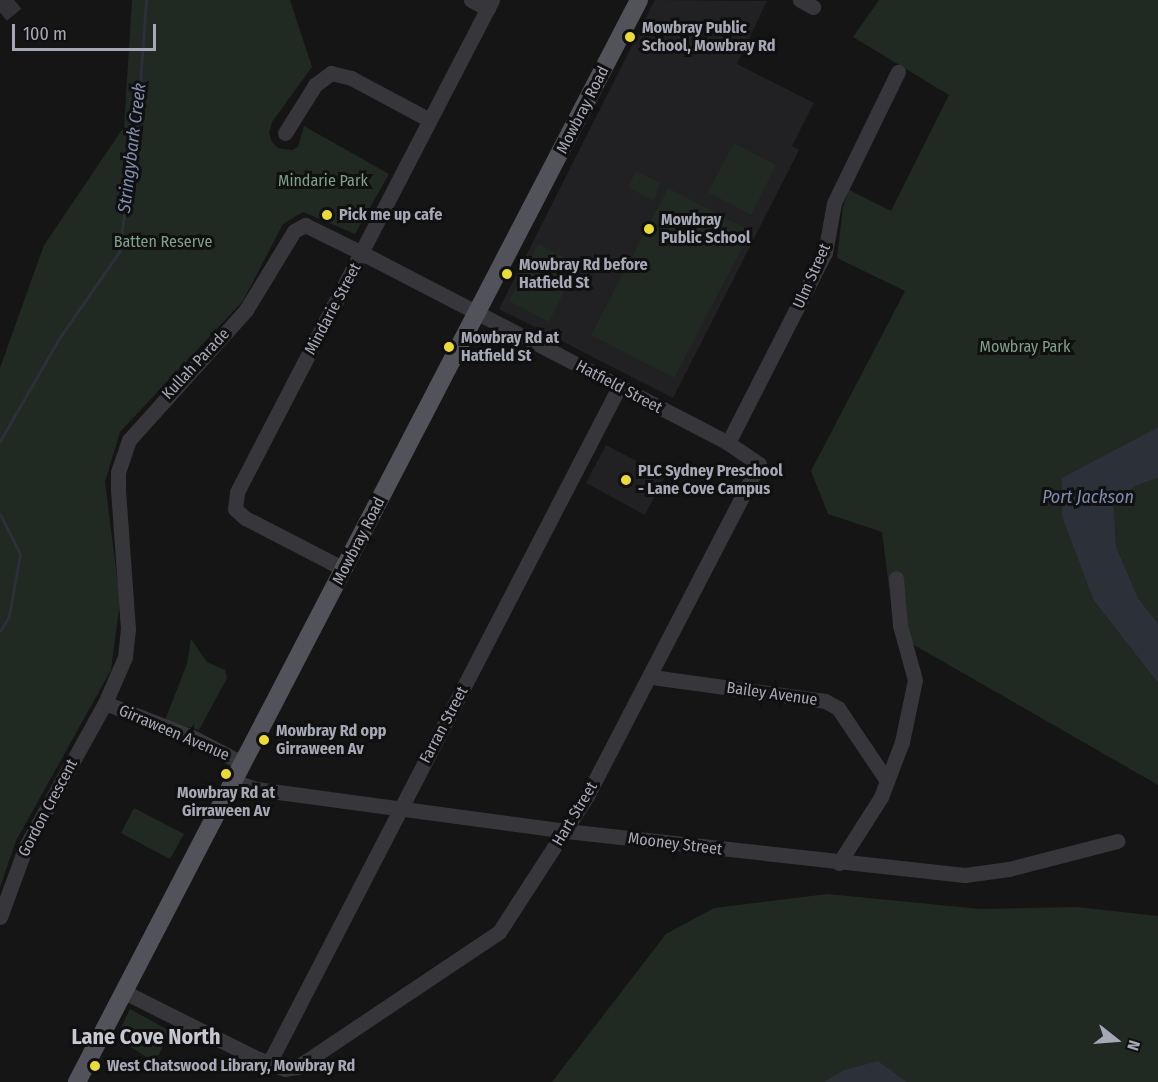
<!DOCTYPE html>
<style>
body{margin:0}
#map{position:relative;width:1158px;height:1082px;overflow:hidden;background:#151516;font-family:"Fira Sans Condensed",sans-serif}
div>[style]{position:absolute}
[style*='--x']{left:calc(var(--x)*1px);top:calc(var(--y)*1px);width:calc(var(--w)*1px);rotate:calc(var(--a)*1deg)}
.built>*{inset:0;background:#212123}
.green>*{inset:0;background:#212923}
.water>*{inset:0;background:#2b3039}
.stream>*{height:3px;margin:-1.5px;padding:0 1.5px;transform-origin:1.5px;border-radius:1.5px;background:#2b3039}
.highway-tunnel>*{height:21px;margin-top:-10.5px;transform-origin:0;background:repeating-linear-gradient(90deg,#323236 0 21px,transparent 0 31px)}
.minor>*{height:15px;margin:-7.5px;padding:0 7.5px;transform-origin:7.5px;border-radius:7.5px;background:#36363b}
.major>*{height:18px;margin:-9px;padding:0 9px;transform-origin:9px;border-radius:9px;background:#52525a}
.dots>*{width:16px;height:16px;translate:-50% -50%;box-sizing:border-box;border:3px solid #101011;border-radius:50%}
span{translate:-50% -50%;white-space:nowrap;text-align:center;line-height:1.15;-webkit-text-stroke:6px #101011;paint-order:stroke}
.poi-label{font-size:16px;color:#a7a8b6;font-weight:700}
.left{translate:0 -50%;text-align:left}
.street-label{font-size:16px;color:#a7a8b6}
.park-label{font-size:16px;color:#7fa089}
.water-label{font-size:18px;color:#7f8db0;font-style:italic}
.district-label{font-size:22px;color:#c8c8d2;font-weight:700}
.north{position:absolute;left:1086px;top:1010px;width:60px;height:60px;-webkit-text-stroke:4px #101011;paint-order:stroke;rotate:107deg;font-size:16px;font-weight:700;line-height:24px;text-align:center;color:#a7a8b6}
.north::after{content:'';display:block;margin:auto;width:21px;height:27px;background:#a7a8b6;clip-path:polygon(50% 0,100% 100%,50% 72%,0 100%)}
.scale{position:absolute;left:12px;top:24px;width:144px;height:27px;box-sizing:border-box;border:3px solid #a7a8b6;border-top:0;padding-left:8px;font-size:18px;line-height:21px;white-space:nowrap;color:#a7a8b6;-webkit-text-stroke:4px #101011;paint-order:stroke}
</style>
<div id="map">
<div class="built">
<div style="clip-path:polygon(655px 0,767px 1px,737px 64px,814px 103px,792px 146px,799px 150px,673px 398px,499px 309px)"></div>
<div style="clip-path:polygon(606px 445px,665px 476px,645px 515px,586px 483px)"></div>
</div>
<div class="green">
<div style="clip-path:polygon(132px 0,290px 0,312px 67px,272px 122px,269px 133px,272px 142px,278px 148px,292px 150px,298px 147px,304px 126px,389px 174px,355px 234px,303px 212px,283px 224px,243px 301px,120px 432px,105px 482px,120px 601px,111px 670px,16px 841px,0 887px,0 368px,44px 245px,124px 127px)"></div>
<div style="clip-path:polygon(879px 0,1158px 0,1158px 427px,1062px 479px,1094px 601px,1158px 683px,1158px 785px,895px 634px,882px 532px,828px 514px,811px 471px,905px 291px,837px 258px,843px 207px,849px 190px,891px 211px,949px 95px,853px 37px)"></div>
<div style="clip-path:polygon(734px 143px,776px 165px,751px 215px,708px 192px)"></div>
<div style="clip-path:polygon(636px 171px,660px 183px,654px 201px,628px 187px)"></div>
<div style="clip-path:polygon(668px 188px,751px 231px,674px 378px,591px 335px)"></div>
<div style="clip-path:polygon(538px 244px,578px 264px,549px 322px,509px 301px)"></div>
<div style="clip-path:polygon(1158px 478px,1158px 623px,1138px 598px,1116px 546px,1114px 500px,1135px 486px)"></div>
<div style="clip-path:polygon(191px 639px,207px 662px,225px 670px,227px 678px,199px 730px,165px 720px,187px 664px)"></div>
<div style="clip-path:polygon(134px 808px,184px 834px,170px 859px,121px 833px)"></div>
<div style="clip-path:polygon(828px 894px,980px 909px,1077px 907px,1158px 916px,1158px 1082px,552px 1082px,666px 934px,714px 908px)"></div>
<div style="clip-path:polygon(130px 1009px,170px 1031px,155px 1063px,116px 1037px)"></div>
</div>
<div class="water">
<div style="clip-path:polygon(1158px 427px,1158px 478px,1135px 486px,1114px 501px,1116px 546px,1138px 598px,1158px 623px,1158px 683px,1094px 601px,1062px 516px,1062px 478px)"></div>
<div style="clip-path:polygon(878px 1061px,907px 1082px,824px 1082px,844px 1070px)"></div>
</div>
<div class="stream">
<div style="--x:0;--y:441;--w:116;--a:-60.1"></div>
<div style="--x:58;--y:340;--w:107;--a:-55.3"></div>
<div style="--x:119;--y:252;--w:143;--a:-82.4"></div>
<div style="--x:138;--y:110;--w:110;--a:-85.8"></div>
<div style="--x:0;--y:514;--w:45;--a:63.4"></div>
<div style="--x:20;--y:554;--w:63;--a:100.1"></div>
<div style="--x:9;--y:616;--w:17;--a:121"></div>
</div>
<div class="highway-tunnel">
<div style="--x:0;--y:12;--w:19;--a:-39"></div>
</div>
<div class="minor">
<div style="--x:471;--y:0;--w:19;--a:28"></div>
<div style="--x:800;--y:0;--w:15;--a:28"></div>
<div style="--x:285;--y:133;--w:57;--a:-58"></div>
<div style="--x:315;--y:85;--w:20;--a:-37"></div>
<div style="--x:331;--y:73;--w:21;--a:14"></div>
<div style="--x:351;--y:78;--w:89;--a:28"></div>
<div style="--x:728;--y:443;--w:213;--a:-63"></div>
<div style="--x:825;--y:253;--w:51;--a:-79.8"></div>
<div style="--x:834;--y:203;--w:146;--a:-64"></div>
<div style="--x:344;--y:569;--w:111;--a:-152.7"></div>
<div style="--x:245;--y:518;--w:13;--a:-138"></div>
<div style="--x:235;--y:509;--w:17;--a:-83"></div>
<div style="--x:237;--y:492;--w:554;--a:-62.6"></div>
<div style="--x:652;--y:677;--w:175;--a:7.9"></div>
<div style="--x:825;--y:701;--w:15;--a:28"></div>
<div style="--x:838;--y:708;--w:88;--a:56.1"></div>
<div style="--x:105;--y:703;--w:91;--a:21.2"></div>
<div style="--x:190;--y:736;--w:59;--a:27.4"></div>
<div style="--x:233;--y:781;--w:24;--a:19"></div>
<div style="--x:256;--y:789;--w:313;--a:7.7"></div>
<div style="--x:566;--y:831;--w:401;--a:6.3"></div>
<div style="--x:965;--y:875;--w:44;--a:-7.8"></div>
<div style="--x:1009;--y:869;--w:112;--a:-14.5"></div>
<div style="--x:839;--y:863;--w:78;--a:-57.5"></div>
<div style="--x:881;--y:797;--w:59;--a:-69.1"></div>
<div style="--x:902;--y:742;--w:63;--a:-78.2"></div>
<div style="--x:915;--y:680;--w:57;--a:-105.3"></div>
<div style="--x:900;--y:625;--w:47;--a:-94.9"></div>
<div style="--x:0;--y:917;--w:76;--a:-69.9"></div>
<div style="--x:26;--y:846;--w:163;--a:-61.1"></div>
<div style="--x:105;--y:703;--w:50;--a:-66.5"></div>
<div style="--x:125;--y:657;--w:28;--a:-84"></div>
<div style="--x:128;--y:629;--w:139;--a:-94.1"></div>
<div style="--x:118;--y:490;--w:18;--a:-90"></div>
<div style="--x:118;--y:472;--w:34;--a:-71"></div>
<div style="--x:129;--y:440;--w:175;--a:-48"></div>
<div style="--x:246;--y:310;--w:92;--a:-58.7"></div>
<div style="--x:294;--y:231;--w:13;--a:-29"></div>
<div style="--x:305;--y:225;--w:64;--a:26.2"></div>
<div style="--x:362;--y:253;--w:412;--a:27.4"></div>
<div style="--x:728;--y:443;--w:37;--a:34"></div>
<div style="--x:759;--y:464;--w:374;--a:117.4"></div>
<div style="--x:587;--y:796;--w:162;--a:122.9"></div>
<div style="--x:499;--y:932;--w:243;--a:146.2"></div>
<div style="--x:297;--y:1067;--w:12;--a:171"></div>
<div style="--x:285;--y:1069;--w:33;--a:-159"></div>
<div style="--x:254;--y:1057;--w:145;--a:-153.4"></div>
<div style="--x:269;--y:1063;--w:761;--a:-62.63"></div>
</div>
<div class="major">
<div style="--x:77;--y:1082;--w:1219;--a:-62.55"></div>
</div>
<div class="dots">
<div style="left:630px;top:37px;background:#eadb39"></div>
<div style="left:327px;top:215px;background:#eadb39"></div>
<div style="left:649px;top:229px;background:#eadb39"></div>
<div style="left:507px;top:274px;background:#eadb39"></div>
<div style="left:449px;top:347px;background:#eadb39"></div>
<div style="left:626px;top:480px;background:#eadb39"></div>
<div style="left:264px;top:740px;background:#eadb39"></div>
<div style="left:226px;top:774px;background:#eadb39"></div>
<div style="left:95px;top:1066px;background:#eadb39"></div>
</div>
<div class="poi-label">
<span class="left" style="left:642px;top:37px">Mowbray Public<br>School, Mowbray Rd</span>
<span class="left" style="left:339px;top:215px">Pick me up cafe</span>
<span class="left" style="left:661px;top:229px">Mowbray<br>Public School</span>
<span class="left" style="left:519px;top:274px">Mowbray Rd before<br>Hatfield St</span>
<span class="left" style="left:461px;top:347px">Mowbray Rd at<br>Hatfield St</span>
<span class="left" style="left:638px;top:480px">PLC Sydney Preschool<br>- Lane Cove Campus</span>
<span class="left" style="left:276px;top:740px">Mowbray Rd opp<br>Girraween Av</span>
<span style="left:226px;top:802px">Mowbray Rd at<br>Girraween Av</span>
<span class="left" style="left:107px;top:1066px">West Chatswood Library, Mowbray Rd</span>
</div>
<div class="street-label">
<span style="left:583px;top:110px;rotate:-63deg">Mowbray Road</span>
<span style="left:812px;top:276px;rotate:-66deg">Ulm Street</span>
<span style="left:333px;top:309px;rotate:-62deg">Mindarie Street</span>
<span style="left:196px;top:364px;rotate:-47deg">Kullah Parade</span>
<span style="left:619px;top:387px;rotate:28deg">Hatfield Street</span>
<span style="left:359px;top:541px;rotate:-63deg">Mowbray Road</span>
<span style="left:772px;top:694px;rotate:8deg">Bailey Avenue</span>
<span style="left:444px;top:725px;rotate:-62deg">Farran Street</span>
<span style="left:174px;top:733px;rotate:23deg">Girraween Avenue</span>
<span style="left:48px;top:808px;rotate:-62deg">Gordon Crescent</span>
<span style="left:575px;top:814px;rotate:-59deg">Hart Street</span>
<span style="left:675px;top:844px;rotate:7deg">Mooney Street</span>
</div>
<div class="park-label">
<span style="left:323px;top:181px">Mindarie Park</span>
<span style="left:163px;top:242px">Batten Reserve</span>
<span style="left:1025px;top:347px">Mowbray Park</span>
</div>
<div class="water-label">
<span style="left:132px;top:148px;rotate:-83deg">Stringybark Creek</span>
<span style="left:1088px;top:497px">Port Jackson</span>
</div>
<div class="district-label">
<span style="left:146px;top:1037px">Lane Cove North</span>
</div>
<div class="north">N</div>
<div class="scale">100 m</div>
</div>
